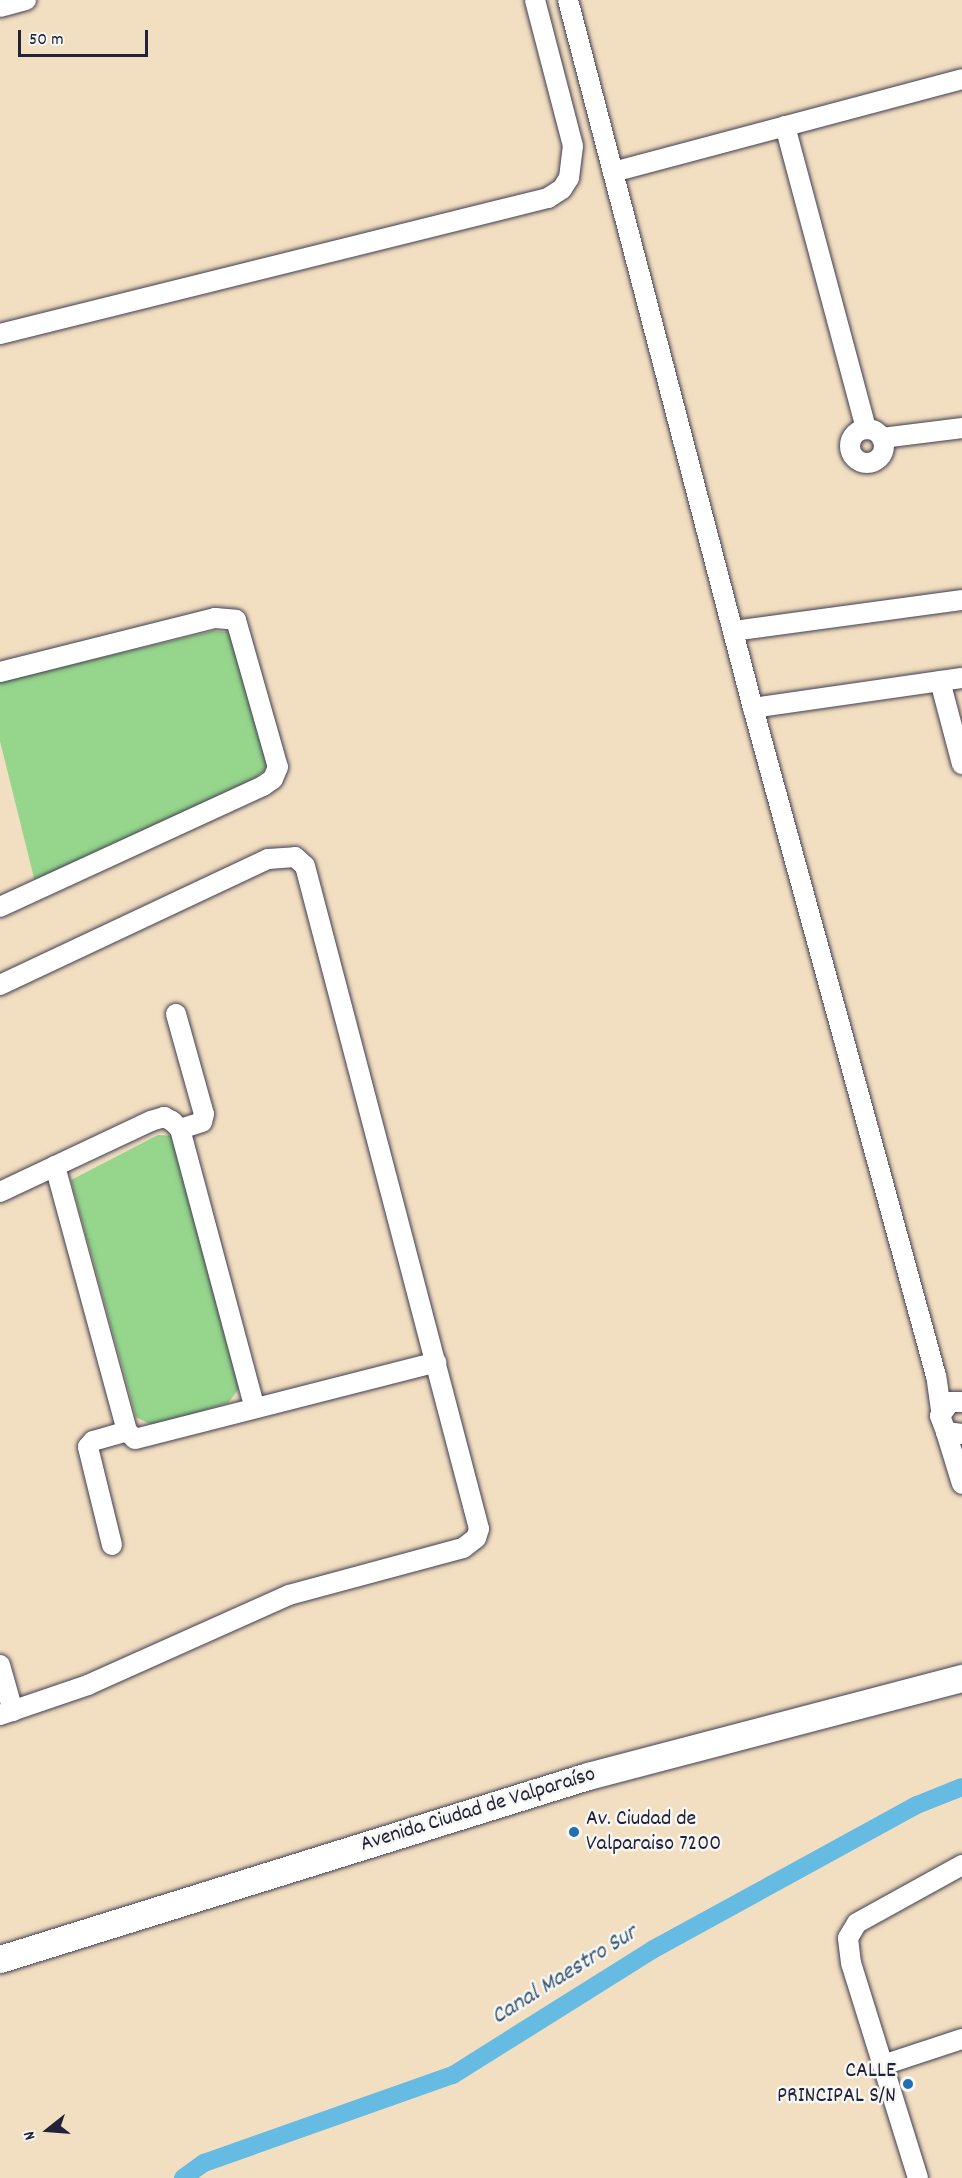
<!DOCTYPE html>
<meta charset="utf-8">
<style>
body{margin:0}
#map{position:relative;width:962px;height:2178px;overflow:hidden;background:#f2dec1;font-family:Dekko,sans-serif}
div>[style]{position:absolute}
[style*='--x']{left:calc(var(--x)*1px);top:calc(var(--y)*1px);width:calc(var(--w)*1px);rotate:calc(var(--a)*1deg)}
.green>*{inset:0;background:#95d58c}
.canal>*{height:18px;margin:-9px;padding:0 9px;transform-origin:9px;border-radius:9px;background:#66bbe3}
.roads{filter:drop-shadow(0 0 2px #413e4f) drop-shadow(0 0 2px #413e4f)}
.minor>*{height:20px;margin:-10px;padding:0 10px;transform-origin:10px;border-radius:10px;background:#fff}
.minor>.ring{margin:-10px;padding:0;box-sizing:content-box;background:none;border:20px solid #fff;border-radius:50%}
.secondary>*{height:27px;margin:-13.5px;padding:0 13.5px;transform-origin:13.5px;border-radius:13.5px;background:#fff}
.dots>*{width:16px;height:16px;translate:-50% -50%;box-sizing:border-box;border:3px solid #f6f6f2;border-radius:50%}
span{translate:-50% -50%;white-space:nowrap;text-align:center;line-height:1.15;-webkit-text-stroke:5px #f6f6f2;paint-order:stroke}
.street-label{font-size:22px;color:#22223b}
.poi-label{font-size:22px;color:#22223b}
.left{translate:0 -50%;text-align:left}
.right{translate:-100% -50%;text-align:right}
.water-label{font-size:24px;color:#3a5876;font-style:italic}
.north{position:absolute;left:18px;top:2100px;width:60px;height:60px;-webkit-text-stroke:4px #f6f6f2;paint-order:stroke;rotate:253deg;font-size:16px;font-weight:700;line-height:24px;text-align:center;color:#22223b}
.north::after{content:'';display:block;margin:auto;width:21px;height:27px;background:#22223b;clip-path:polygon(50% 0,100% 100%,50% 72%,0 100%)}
.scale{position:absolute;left:18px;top:30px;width:130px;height:27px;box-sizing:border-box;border:3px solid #22223b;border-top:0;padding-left:8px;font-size:18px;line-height:21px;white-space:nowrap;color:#22223b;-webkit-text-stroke:4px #f6f6f2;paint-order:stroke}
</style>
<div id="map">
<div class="green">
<div style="clip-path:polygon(213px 631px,228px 632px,235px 638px,266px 762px,265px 770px,255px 778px,35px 882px,0 741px,0 682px)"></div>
<div style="clip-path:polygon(158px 1135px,174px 1136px,241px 1386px,228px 1403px,154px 1426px,136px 1417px,71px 1180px)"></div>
</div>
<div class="canal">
<div style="--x:183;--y:2178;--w:26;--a:-36"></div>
<div style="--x:204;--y:2163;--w:264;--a:-19.5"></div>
<div style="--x:453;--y:2075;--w:235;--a:-32.1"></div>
<div style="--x:652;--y:1950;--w:302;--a:-28.7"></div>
<div style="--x:917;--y:1805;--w:48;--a:-21.8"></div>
</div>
<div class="roads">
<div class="minor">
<div style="--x:568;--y:0;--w:732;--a:75.36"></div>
<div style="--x:0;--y:7;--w:27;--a:-15"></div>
<div style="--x:785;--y:126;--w:314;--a:75"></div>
<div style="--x:613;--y:172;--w:361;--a:-14.9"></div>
<div style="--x:0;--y:334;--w:565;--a:-13.94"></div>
<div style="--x:548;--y:198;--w:17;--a:-33"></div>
<div style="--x:562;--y:189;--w:13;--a:-58"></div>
<div style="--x:569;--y:178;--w:32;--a:-83"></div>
<div style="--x:573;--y:146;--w:151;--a:-104.6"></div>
<div class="ring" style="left:850px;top:429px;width:14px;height:14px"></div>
<div style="--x:882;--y:438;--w:81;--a:-7.1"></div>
<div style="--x:733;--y:631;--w:231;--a:-7.7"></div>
<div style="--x:0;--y:672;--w:222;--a:-14.1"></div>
<div style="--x:215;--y:618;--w:21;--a:5"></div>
<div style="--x:236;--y:620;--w:153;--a:74.1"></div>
<div style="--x:278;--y:767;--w:13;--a:113"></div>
<div style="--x:273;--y:779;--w:12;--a:145"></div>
<div style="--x:263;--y:786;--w:289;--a:155.3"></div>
<div style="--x:940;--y:681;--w:86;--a:75.2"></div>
<div style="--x:0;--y:985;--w:296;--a:-25.2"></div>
<div style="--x:268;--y:859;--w:27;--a:-4"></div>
<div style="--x:295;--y:857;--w:13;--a:42"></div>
<div style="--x:305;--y:866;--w:685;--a:75.29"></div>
<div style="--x:479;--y:1529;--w:9;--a:108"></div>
<div style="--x:476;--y:1538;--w:16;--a:142"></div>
<div style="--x:463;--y:1548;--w:180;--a:164.9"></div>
<div style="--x:289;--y:1595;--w:220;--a:155.9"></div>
<div style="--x:88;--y:1685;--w:93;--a:161.2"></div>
<div style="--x:176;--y:1014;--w:104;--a:74.4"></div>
<div style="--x:204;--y:1114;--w:8;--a:104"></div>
<div style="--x:202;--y:1122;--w:23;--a:162"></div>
<div style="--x:55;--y:1166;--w:275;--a:74.8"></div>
<div style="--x:127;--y:1431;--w:11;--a:45"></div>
<div style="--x:135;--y:1439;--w:311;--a:-14.3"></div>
<div style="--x:0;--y:1192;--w:167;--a:-25.2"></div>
<div style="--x:151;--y:1121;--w:14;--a:-17"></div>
<div style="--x:164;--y:1117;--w:9;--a:27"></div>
<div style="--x:172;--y:1121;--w:11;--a:45"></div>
<div style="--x:180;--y:1129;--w:289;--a:75"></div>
<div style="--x:962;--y:1402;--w:12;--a:180"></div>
<div style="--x:950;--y:1402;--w:17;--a:126"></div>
<div style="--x:940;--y:1416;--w:17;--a:69"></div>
<div style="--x:946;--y:1432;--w:16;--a:7"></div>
<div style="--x:941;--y:1410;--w:34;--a:-98"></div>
<div style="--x:936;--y:1376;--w:693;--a:-105.32"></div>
<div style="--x:753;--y:708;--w:211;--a:-8.2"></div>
<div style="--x:946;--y:1432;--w:54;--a:72.9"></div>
<div style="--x:112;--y:1545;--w:101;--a:-103.8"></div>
<div style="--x:88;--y:1447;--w:8;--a:-50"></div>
<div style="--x:93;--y:1441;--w:35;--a:-16"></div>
<div style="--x:0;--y:1665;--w:48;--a:74.2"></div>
<div style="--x:883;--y:2065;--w:83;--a:-18.2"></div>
<div style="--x:918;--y:2178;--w:225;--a:-107.3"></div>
<div style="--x:851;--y:1963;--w:25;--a:-97"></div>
<div style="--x:848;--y:1938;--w:17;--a:-59"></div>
<div style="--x:857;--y:1923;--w:120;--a:-28.9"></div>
</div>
<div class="secondary">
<div style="--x:0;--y:1959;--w:616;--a:-17.29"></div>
<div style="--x:588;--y:1776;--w:387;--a:-14.7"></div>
</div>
</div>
<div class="dots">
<div style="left:574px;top:1832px;background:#1f6fb2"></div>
<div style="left:908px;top:2084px;background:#1f6fb2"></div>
</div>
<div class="street-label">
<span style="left:478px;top:1810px;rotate:-17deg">Avenida Ciudad de Valparaíso</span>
</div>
<div class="poi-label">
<span class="left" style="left:586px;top:1832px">Av. Ciudad de<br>Valparaiso 7200</span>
<span class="right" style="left:896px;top:2084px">CALLE<br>PRINCIPAL S/N</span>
</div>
<div class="water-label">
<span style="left:565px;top:1976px;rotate:-32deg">Canal Maestro Sur</span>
</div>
<div class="north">N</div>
<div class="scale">50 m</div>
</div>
